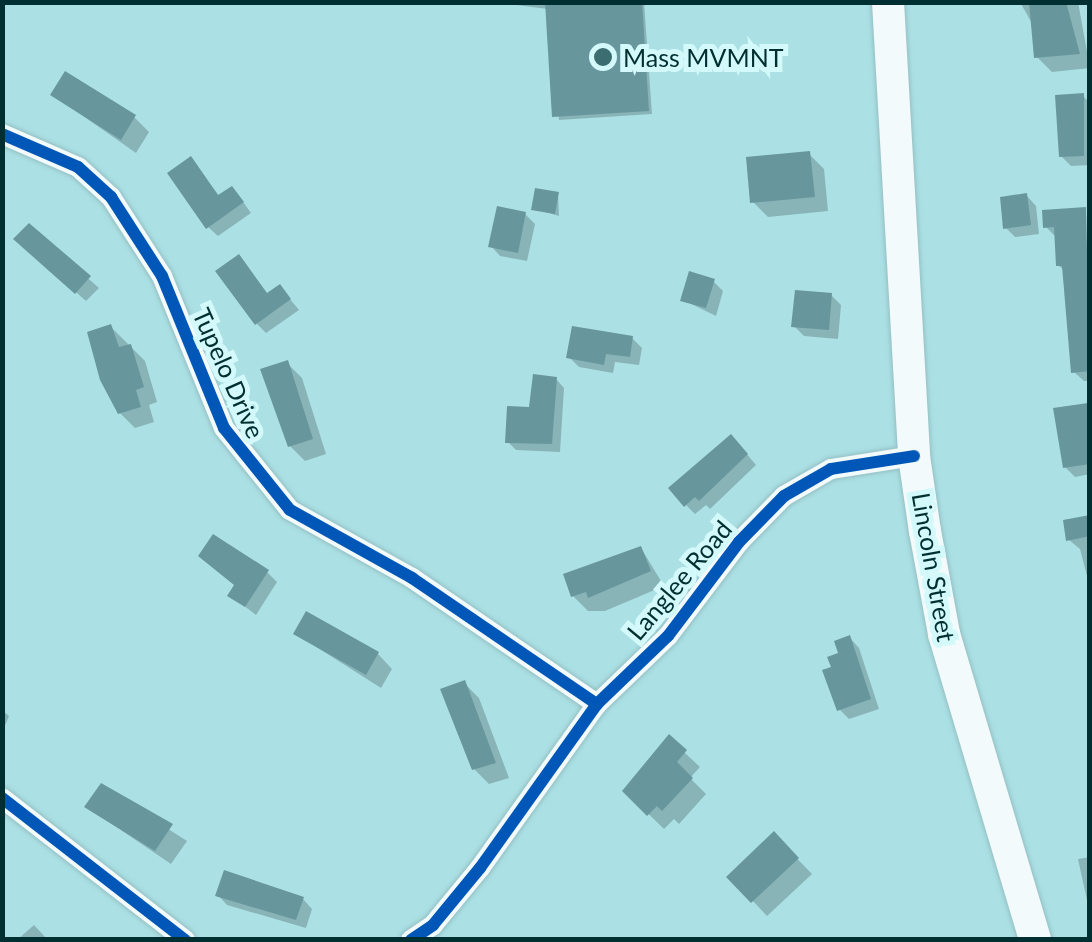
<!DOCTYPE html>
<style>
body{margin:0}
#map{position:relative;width:1092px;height:942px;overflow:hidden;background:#abe1e5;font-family:Lato,sans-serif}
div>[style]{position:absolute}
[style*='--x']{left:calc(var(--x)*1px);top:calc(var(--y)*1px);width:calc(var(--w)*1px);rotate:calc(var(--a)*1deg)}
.shadow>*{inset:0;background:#0003}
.building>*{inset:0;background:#68969d}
.roads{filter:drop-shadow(0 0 2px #94bfc3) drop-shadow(0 0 2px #94bfc3)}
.street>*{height:20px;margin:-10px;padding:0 10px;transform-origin:10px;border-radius:10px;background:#f2fafb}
.primary>*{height:32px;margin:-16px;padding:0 16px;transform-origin:16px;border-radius:16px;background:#f2fafb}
.cycleway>*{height:12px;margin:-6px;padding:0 6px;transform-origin:6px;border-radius:6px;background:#0057b8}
.dots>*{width:28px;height:28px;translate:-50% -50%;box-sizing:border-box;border:5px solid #d4f9fb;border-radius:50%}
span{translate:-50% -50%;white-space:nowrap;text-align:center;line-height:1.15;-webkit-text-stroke:10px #d4f9fb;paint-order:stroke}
.poi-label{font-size:25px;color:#002f31}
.left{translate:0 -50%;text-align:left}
.street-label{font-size:25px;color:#002f31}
.frame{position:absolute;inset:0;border:5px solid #002f31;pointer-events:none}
</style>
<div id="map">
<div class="shadow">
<div style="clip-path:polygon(492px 2px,644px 2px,652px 114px,559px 120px,548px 9px)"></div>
<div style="clip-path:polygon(1020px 2px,1078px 2px,1090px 68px,1052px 72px,1037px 57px,1034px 27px)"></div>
<div style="clip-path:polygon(53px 95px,134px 117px,149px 132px,136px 153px)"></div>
<div style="clip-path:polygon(1083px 96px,1090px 103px,1090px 165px,1071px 166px,1061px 156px)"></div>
<div style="clip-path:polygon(809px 154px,824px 169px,828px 211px,768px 217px,753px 202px)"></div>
<div style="clip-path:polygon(190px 159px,220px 197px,241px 199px,251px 213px,218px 236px,208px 227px)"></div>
<div style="clip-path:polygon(558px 194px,559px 216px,534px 209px)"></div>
<div style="clip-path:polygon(1027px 196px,1036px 206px,1039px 234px,1015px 237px,1006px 228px)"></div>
<div style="clip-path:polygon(1085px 209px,1090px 381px,1084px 381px,1074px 372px,1066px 272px,1058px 265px,1057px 238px,1046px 227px)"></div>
<div style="clip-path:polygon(525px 214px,535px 224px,527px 261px,500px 256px,491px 246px)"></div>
<div style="clip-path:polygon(29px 226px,99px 288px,86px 301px,26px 248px)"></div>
<div style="clip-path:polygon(713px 281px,723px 291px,716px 316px,683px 300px)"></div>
<div style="clip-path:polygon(280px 287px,299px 310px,266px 333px,257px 324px,269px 295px)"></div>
<div style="clip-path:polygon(831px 295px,841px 305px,838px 339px,804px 336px,794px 326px)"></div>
<div style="clip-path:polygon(111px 327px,145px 361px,157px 402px,149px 405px,154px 422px,135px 428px,120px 413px)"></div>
<div style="clip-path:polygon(632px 338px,642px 348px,639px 365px,615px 362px,613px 373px,579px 367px,569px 357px)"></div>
<div style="clip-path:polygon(287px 363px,302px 378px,326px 454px,305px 461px,290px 446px)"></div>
<div style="clip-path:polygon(556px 379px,564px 388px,560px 452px,516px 450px,508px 442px)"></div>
<div style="clip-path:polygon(1087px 405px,1090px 474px,1075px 477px,1065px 467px)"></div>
<div style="clip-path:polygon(741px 447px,756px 465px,710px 509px,706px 505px,695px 514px,686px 505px)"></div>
<div style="clip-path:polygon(1090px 517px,1090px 588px,1080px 549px,1069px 540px)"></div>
<div style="clip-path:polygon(641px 548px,664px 586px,605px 611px,588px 611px,573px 596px)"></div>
<div style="clip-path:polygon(267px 572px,277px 582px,256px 615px,230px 595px)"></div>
<div style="clip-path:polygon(296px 634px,378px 654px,392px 669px,381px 688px)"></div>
<div style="clip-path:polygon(850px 638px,859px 648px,879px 709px,849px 719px,840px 710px,834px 668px)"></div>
<div style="clip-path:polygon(464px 683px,479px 698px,509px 778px,489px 784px,474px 769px)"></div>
<div style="clip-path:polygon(2px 710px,9px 716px,2px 733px)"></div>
<div style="clip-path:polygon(669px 738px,700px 767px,690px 778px,706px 794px,679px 824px,674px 819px,664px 829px,625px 791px)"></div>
<div style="clip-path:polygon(101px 786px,187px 841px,171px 864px,87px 807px)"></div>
<div style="clip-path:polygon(774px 835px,812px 874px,767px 916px,730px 877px)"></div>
<div style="clip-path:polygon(1090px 857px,1090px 914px,1078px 859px)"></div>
<div style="clip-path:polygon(218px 895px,303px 899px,312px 909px,306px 928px,227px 905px)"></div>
<div style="clip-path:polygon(34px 925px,48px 940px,17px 940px)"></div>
</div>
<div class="building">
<div style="clip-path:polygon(545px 2px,642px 2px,649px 111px,552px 117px)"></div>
<div style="clip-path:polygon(1029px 2px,1066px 2px,1080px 54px,1034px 58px)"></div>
<div style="clip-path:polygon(65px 71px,136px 115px,121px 140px,50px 95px)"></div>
<div style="clip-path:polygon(1084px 93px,1084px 156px,1059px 157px,1055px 95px)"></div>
<div style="clip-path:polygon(810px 151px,815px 197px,750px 203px,746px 157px)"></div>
<div style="clip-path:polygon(191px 156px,218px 195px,232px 186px,244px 202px,206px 229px,167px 173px)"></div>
<div style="clip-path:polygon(535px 188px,559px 192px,555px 214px,531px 210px)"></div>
<div style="clip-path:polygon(1027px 193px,1031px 225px,1003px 229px,1000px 197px)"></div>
<div style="clip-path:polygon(497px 206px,526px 212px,518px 253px,488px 247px)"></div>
<div style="clip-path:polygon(1086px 207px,1090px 371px,1071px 373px,1062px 266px,1056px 266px,1054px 227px,1043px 228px,1042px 210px)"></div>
<div style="clip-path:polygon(29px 223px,91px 276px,75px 294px,13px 239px)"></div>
<div style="clip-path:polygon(239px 254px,267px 293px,280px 284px,291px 299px,255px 325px,215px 271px)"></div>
<div style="clip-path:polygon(689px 271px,715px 279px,706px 308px,680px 301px)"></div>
<div style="clip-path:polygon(795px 290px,832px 293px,829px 330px,791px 327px)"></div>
<div style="clip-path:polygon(111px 324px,119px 347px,131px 344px,144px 387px,136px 390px,141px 407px,118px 414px,100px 380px,87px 332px)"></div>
<div style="clip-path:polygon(572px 326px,633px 336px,630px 357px,606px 354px,604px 365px,566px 358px)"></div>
<div style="clip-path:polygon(288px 360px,313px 439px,288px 447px,260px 369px)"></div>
<div style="clip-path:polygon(533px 374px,557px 377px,552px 444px,505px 443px,507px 406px,529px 407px)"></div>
<div style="clip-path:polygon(1088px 403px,1090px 464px,1063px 468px,1053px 408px)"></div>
<div style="clip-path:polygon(731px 434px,748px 454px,699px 501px,695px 497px,684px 507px,668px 488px)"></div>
<div style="clip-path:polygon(1090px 515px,1090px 536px,1066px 541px,1063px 520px)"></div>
<div style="clip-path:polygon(213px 534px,269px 570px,245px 607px,227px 596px,234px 585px,198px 556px)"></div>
<div style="clip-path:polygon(641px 546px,651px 571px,588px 598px,586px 592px,571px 597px,563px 574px)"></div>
<div style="clip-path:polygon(306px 611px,379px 652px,366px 675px,293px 634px)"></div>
<div style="clip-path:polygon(850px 635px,871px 699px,837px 711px,822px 670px,831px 667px,827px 657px,838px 653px,834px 641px)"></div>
<div style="clip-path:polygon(465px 680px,496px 763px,472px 770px,440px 689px)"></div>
<div style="clip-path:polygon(669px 734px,687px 750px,677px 762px,693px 778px,662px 811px,657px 806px,647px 816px,622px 791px)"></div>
<div style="clip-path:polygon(101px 783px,173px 824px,155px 851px,84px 807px)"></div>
<div style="clip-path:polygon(774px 831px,799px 858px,751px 903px,726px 877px)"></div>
<div style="clip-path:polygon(224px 870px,304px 897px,296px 920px,215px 896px)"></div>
</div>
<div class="roads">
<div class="street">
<div style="--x:2;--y:134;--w:83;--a:23.5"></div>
<div style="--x:78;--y:167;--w:45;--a:42.3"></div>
<div style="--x:111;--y:197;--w:94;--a:57.2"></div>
<div style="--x:162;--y:276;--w:164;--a:67.8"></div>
<div style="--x:224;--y:428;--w:105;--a:51.2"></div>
<div style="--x:290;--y:510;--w:140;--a:29.1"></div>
<div style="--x:412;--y:578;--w:224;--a:34.3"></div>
<div style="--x:2;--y:798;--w:232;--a:37.8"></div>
<div style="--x:411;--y:940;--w:27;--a:-34"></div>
<div style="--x:433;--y:925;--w:74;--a:-50.5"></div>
<div style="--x:480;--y:868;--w:201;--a:-54.5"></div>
<div style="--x:597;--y:704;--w:98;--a:-43.8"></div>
<div style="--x:668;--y:636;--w:118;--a:-52.9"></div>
<div style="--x:739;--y:542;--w:64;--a:-45.6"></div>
<div style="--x:784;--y:496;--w:54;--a:-29.9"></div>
<div style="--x:831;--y:469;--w:84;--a:-8.9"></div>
</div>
<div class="primary">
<div style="--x:888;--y:2;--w:455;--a:86.7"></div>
<div style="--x:914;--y:456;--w:76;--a:81.7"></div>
<div style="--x:925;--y:531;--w:105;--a:79.5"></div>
<div style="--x:944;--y:634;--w:319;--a:73.4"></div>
</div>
</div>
<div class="cycleway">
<div style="--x:2;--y:134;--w:83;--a:23.5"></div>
<div style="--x:78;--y:167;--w:45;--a:42.3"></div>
<div style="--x:111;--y:197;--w:94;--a:57.2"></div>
<div style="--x:162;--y:276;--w:164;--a:67.8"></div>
<div style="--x:224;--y:428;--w:105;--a:51.2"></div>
<div style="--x:290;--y:510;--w:140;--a:29.1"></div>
<div style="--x:412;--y:578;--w:224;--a:34.3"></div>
<div style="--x:2;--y:798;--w:232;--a:37.8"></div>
<div style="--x:411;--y:940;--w:27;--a:-34"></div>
<div style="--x:433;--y:925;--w:74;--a:-50.5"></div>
<div style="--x:480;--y:868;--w:201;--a:-54.5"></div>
<div style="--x:597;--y:704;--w:98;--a:-43.8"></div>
<div style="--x:668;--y:636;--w:118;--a:-52.9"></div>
<div style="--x:739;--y:542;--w:64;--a:-45.6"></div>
<div style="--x:784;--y:496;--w:54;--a:-29.9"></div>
<div style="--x:831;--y:469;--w:84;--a:-8.9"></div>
</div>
<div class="dots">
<div style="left:603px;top:57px;background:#3c6d70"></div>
</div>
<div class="poi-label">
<span class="left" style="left:623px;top:57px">Mass MVMNT</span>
</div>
<div class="street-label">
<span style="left:229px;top:373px;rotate:66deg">Tupelo Drive</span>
<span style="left:934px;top:567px;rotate:80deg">Lincoln Street</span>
<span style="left:679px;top:580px;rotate:-50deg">Langlee Road</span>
</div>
<div class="frame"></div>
</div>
